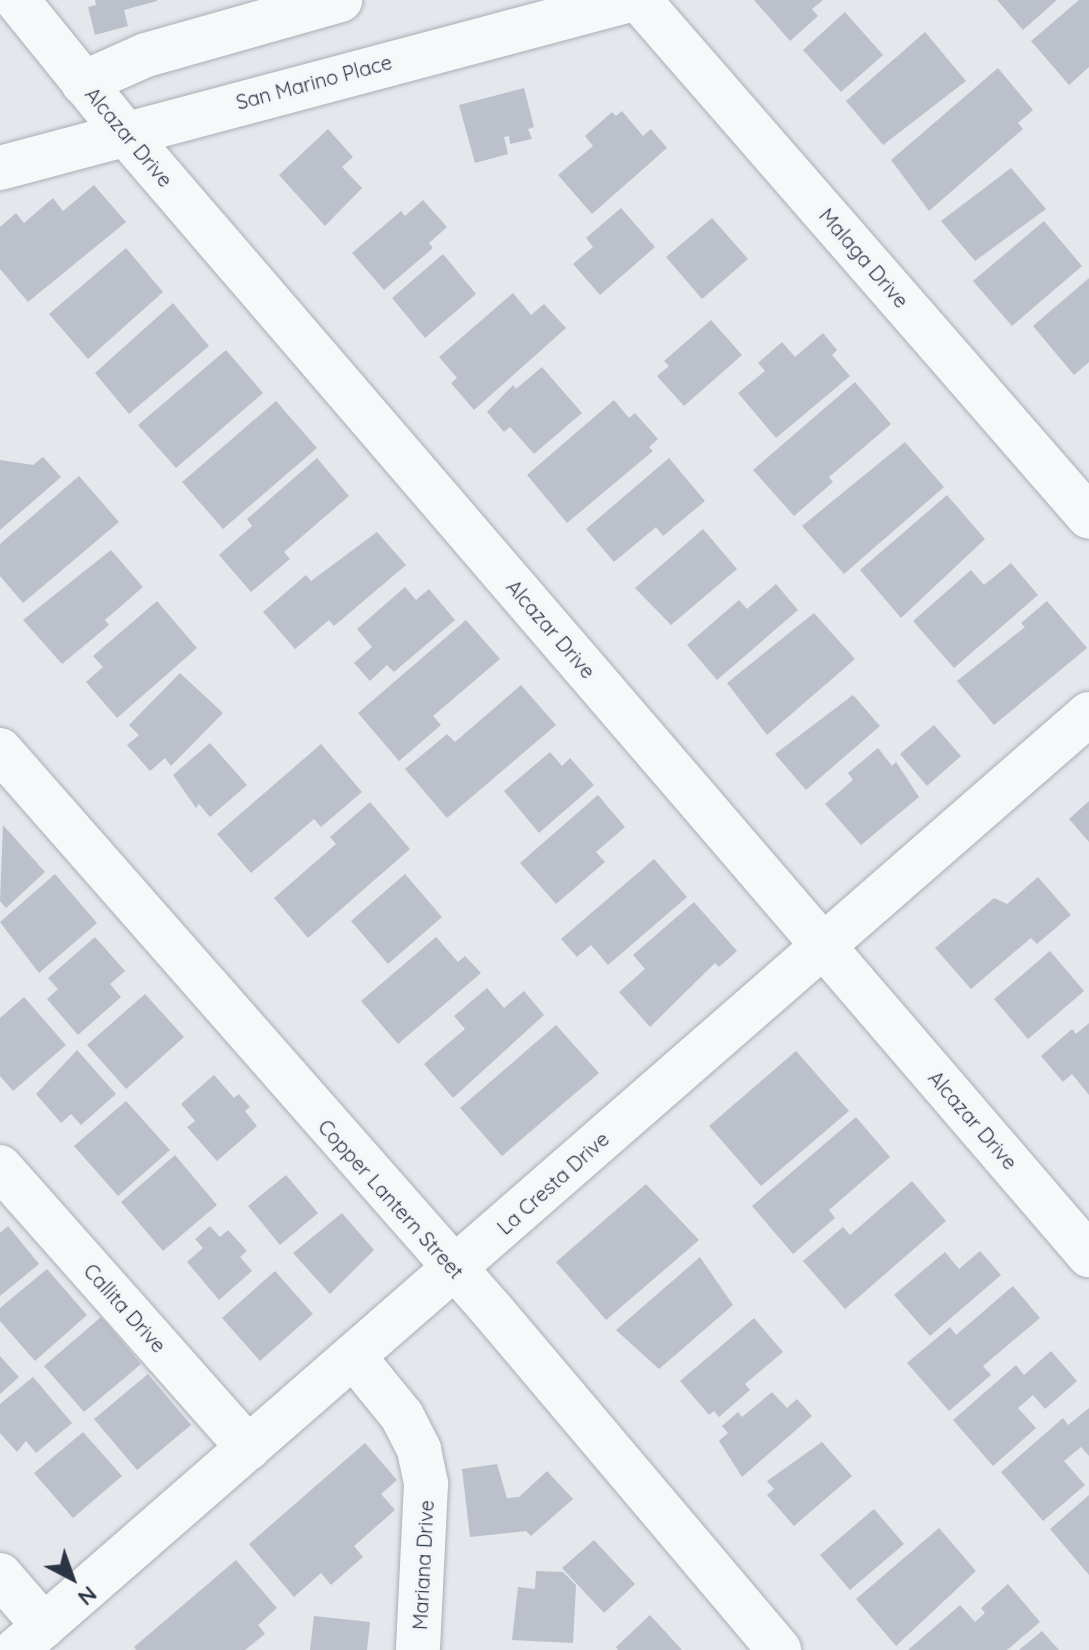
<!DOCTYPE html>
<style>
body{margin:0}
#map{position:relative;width:1089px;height:1650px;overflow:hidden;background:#e4e7ec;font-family:Quicksand,sans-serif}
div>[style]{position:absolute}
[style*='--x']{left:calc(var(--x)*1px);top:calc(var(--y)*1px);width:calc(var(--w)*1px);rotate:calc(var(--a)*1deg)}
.building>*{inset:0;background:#bbc0ca}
.roads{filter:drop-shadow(0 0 2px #a9aeb7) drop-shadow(0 0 2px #a9aeb7)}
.minor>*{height:44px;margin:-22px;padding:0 22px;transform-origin:22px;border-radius:22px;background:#f7f8fa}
span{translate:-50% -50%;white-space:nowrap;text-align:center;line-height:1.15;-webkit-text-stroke:7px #f4f6f9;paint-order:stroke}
.street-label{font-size:20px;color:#2b3445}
.north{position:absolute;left:32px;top:1538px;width:80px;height:80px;-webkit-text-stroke:6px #f4f6f9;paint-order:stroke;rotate:139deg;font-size:22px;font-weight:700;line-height:32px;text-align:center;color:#2b3445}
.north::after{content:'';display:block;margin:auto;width:28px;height:36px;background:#2b3445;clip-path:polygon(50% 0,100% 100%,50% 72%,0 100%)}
</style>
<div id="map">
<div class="building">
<div style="clip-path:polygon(95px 0,157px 0,157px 1px,124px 10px,128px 26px,95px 35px,88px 7px,96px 5px)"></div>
<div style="clip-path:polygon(754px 0,823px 0,812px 9px,818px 16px,790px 41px)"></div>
<div style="clip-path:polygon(997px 0,1057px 0,1023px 30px)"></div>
<div style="clip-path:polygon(1079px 0,1089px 0,1089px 67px,1069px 85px,1031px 41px)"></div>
<div style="clip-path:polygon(845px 12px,883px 55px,841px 92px,803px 50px)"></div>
<div style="clip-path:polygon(925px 32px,966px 81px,883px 145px,846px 101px)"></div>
<div style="clip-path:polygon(998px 68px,1033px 110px,1018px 123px,1023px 129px,929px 211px,891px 160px)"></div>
<div style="clip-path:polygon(524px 88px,534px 127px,528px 129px,532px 139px,510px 144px,509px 136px,504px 137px,508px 154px,475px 163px,459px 105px)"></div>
<div style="clip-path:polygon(622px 111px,643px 136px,651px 129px,667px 148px,592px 214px,558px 175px,593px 146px,585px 136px,612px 112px,616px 116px)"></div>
<div style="clip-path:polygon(328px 129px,353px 157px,342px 167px,362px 188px,325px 226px,279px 175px)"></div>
<div style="clip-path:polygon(1011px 168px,1046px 209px,975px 261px,941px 221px)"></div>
<div style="clip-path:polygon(94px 185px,126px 222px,28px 302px,0 269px,0 227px,16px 213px,24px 223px,53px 198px,63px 211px)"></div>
<div style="clip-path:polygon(423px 200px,447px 227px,429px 243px,433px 248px,384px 290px,352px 253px,401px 211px,405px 216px)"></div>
<div style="clip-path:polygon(621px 208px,655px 247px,600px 295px,573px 264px,593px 247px,586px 238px)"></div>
<div style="clip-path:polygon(712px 218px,748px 259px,702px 299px,666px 257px)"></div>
<div style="clip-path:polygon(1044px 221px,1082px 266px,1012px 326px,973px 281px)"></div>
<div style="clip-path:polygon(126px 248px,163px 292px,88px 359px,49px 314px)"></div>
<div style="clip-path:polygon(443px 254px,476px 294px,425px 338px,392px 298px)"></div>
<div style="clip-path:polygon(1089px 278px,1089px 362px,1074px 375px,1033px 326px)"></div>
<div style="clip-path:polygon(513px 293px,531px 315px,544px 304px,566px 328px,474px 410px,451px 383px,457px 378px,439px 357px)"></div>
<div style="clip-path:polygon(173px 303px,209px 346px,129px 414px,95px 373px)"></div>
<div style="clip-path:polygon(711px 320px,742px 355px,684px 406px,657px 376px,669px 366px,664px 361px)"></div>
<div style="clip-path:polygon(823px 333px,837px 350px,832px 355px,850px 376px,776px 438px,738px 393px,765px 371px,758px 363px,782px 342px,795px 357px)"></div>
<div style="clip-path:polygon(226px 350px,263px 393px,176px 468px,138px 425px)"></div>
<div style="clip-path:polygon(542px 367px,582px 413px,534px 454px,510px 427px,504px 432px,487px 412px,513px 385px,516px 389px)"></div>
<div style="clip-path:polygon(855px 382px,891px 424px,829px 477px,833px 482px,794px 516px,753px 470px)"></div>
<div style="clip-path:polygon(614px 400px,629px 418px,635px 413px,658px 439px,649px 447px,653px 451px,567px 523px,527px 475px)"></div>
<div style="clip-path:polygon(276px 401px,317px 448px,223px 529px,182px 482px)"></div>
<div style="clip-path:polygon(905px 442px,944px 487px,844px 574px,802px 526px)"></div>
<div style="clip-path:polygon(43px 457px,61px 477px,0 530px,0 460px,33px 465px)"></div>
<div style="clip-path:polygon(317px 458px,349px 496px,284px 552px,290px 559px,251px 592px,219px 555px,252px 526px,247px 519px)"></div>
<div style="clip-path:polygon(669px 458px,705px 501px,663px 536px,656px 527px,614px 562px,586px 529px)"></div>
<div style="clip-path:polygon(79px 476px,119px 522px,23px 603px,0 576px,0 544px)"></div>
<div style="clip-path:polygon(947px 495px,985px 539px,901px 618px,860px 570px)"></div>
<div style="clip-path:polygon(703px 529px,737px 569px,671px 625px,635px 588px)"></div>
<div style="clip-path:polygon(377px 532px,406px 565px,334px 626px,329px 620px,295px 649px,263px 612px,306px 575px,311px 581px)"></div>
<div style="clip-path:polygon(111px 550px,143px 587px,105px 620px,109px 625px,62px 664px,23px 620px)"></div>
<div style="clip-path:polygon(1011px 563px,1038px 595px,954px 668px,913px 621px,971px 570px,984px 585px)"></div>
<div style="clip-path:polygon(776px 584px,798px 610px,717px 680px,687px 645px,739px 600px,747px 609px)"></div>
<div style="clip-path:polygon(405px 587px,416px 600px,429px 589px,455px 620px,394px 672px,387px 665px,370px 681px,354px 663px,372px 647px,357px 629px)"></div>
<div style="clip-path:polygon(157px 601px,197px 648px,117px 718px,86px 682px,103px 667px,93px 656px)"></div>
<div style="clip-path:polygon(1047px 601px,1087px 648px,994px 725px,957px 681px,1025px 627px,1021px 623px)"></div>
<div style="clip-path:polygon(814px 613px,855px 659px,767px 735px,727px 683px)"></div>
<div style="clip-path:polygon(466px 620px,500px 659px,433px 716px,441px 725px,399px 761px,358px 713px)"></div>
<div style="clip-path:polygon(180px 673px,223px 713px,171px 766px,165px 758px,150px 771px,127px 745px,139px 735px,129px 725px)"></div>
<div style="clip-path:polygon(521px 685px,556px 725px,447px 818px,405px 769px,447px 734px,455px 742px)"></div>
<div style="clip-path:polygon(853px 695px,880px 726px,806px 790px,775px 754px)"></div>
<div style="clip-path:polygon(934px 725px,961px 756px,927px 786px,900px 754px)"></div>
<div style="clip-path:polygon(210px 743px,247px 785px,210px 817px,199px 804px,196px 808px,173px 775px)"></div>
<div style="clip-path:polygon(321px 744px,362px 792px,321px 827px,314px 819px,251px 873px,217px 834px)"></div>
<div style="clip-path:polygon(878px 748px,892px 766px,896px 762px,919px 797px,861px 845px,825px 804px,853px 780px,848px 773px)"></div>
<div style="clip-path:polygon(550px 752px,562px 766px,570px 758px,594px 785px,539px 833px,504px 791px)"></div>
<div style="clip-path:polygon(598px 795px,625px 827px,596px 852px,605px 862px,556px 904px,520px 863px)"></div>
<div style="clip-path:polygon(1089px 801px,1089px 842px,1069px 819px)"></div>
<div style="clip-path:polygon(370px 802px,410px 849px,308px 938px,274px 898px,336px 844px,330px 837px)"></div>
<div style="clip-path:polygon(3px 825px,45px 872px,6px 908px,0 901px)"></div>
<div style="clip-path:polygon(654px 859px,687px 897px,608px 965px,591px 945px,577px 957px,561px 939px)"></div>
<div style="clip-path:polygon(55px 874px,97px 923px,39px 973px,0 922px)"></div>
<div style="clip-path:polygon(405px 874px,442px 917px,388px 964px,351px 921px)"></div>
<div style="clip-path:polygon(1038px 877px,1071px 915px,1037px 944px,1031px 938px,971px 989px,935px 948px,994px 898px,1007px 904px)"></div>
<div style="clip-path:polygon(694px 902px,737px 951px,719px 967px,715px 963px,650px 1027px,619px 992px,645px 969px,633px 955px)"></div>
<div style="clip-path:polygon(95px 937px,125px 971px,110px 984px,121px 997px,78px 1035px,47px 999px,58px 989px,48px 978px)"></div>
<div style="clip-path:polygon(436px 937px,458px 962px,465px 956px,481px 973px,398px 1044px,361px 1001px)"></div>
<div style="clip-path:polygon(1050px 951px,1084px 991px,1028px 1039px,994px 999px)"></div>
<div style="clip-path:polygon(487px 988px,504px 1008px,524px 991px,544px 1015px,453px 1098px,424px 1064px,465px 1029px,454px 1016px)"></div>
<div style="clip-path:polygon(145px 994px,184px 1037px,126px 1089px,87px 1045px)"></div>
<div style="clip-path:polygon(24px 997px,66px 1045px,13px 1091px,0 1076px,0 1018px)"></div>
<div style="clip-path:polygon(1089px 1023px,1089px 1095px,1072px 1074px,1063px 1082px,1041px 1056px,1072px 1029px,1076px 1034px)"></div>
<div style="clip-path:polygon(556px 1025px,599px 1073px,502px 1156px,460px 1108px)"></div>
<div style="clip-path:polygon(77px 1050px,116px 1094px,81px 1125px,71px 1114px,61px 1123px,36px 1094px)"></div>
<div style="clip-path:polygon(796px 1051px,849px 1111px,761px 1186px,709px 1126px)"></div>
<div style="clip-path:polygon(214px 1075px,234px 1098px,239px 1094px,250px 1107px,245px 1111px,257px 1126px,217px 1161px,187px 1127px,195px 1121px,181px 1104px)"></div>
<div style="clip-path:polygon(126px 1101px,170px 1150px,118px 1196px,74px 1146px)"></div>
<div style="clip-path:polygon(856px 1117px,890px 1157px,829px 1210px,835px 1218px,793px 1254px,752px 1206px)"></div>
<div style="clip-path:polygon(175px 1155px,217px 1205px,163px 1251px,121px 1202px)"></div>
<div style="clip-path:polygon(286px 1175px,318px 1213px,280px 1245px,248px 1206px)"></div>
<div style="clip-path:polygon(912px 1181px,946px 1221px,845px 1309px,803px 1261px,843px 1227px,850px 1235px)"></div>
<div style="clip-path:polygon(646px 1184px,699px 1240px,606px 1320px,556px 1262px)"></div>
<div style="clip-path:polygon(342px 1213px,374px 1250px,330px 1294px,293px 1253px)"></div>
<div style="clip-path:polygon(8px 1226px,39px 1264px,0 1296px,0 1233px)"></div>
<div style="clip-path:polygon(210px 1226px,220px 1237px,228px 1230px,247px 1251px,240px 1257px,252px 1271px,219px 1300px,187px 1262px,203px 1248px,195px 1239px)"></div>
<div style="clip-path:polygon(980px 1251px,1001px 1275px,930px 1336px,894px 1295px,945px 1252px,959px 1269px)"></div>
<div style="clip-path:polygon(700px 1257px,733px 1305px,659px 1369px,616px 1330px)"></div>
<div style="clip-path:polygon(47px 1269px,87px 1315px,35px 1361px,0 1321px,0 1308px)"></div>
<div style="clip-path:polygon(275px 1271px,313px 1314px,260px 1361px,222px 1318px)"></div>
<div style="clip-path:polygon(1013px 1286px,1040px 1318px,983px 1366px,991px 1375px,949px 1411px,907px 1363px,950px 1327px,956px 1335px)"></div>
<div style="clip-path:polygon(101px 1317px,141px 1364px,84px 1412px,44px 1366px)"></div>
<div style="clip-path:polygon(754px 1318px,783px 1352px,745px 1384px,750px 1390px,719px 1417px,714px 1411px,709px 1415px,680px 1381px)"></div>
<div style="clip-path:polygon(1051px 1351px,1077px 1381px,1045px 1409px,1033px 1395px,1018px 1408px,1036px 1428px,993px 1466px,953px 1420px,1016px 1365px,1024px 1375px)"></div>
<div style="clip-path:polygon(0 1356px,19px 1377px,0 1394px)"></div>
<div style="clip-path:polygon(148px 1374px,191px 1425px,137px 1470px,94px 1419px)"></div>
<div style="clip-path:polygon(33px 1377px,72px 1423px,36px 1453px,26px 1441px,17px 1452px,0 1433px,0 1404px)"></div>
<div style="clip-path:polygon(772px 1392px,787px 1408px,797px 1399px,812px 1416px,742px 1477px,719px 1441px,728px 1433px,722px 1426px,738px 1412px,742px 1417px)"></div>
<div style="clip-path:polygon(1089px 1408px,1089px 1456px,1081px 1447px,1064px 1461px,1085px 1485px,1043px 1521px,1001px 1472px,1063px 1418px,1068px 1425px)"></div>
<div style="clip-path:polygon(83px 1432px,122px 1476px,73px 1518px,34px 1473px)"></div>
<div style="clip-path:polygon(822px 1442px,852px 1476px,794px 1526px,767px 1495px,774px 1489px,767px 1481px)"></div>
<div style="clip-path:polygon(365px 1443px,397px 1480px,381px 1494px,395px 1510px,354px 1546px,363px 1557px,331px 1585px,321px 1573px,294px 1597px,249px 1544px)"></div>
<div style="clip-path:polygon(497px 1464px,507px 1498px,519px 1497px,547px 1471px,573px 1499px,531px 1536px,526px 1531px,470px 1537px,462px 1469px)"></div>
<div style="clip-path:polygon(1089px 1495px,1089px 1575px,1050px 1529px)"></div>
<div style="clip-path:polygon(874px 1509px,904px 1544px,850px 1590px,820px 1555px)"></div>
<div style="clip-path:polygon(939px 1528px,976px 1571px,896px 1646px,856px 1599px)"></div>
<div style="clip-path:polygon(594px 1540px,635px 1584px,604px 1613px,562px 1568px)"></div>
<div style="clip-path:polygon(236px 1560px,277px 1608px,258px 1625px,265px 1634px,245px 1650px,136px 1650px,134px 1647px)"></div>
<div style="clip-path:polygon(536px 1571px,563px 1572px,576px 1585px,573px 1643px,512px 1640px,518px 1587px,535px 1589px)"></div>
<div style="clip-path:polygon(1008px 1584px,1040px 1622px,1007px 1650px,908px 1650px,960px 1605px,975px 1622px,985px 1613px,981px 1608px)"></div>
<div style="clip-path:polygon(650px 1615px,682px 1650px,618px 1650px,616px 1647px)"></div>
<div style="clip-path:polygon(314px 1616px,370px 1622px,367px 1650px,310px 1650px)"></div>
<div style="clip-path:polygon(1042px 1631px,1059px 1650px,1019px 1650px)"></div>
</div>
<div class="roads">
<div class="minor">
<div style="--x:17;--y:0;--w:170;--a:51"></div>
<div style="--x:124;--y:132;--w:1481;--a:49.33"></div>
<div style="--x:639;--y:0;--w:685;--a:48.96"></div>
<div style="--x:83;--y:83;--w:69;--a:-24"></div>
<div style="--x:146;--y:55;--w:202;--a:-15.8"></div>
<div style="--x:0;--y:168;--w:652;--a:-14.93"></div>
<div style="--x:0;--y:750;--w:745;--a:48.7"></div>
<div style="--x:492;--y:1310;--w:445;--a:49.8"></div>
<div style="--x:0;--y:1167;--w:375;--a:48.5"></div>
<div style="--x:354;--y:1357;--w:76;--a:50.9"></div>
<div style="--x:402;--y:1416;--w:38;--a:63"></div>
<div style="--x:419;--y:1450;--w:35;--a:78"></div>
<div style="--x:426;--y:1484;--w:166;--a:92.8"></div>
<div style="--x:0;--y:1575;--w:67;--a:49.2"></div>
<div style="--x:16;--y:1650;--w:1424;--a:-41.1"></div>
</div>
</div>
<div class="street-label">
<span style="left:314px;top:82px;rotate:-15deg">San Marino Place</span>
<span style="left:129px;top:137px;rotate:50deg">Alcazar Drive</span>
<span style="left:864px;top:258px;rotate:49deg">Malaga Drive</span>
<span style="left:551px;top:629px;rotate:49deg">Alcazar Drive</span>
<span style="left:973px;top:1120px;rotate:49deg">Alcazar Drive</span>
<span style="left:553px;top:1183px;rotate:-42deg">La Cresta Drive</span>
<span style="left:391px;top:1199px;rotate:48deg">Copper Lantern Street</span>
<span style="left:125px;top:1308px;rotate:48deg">Callita Drive</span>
<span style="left:423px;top:1565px;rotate:-87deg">Mariana Drive</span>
</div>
<div class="north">N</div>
</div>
